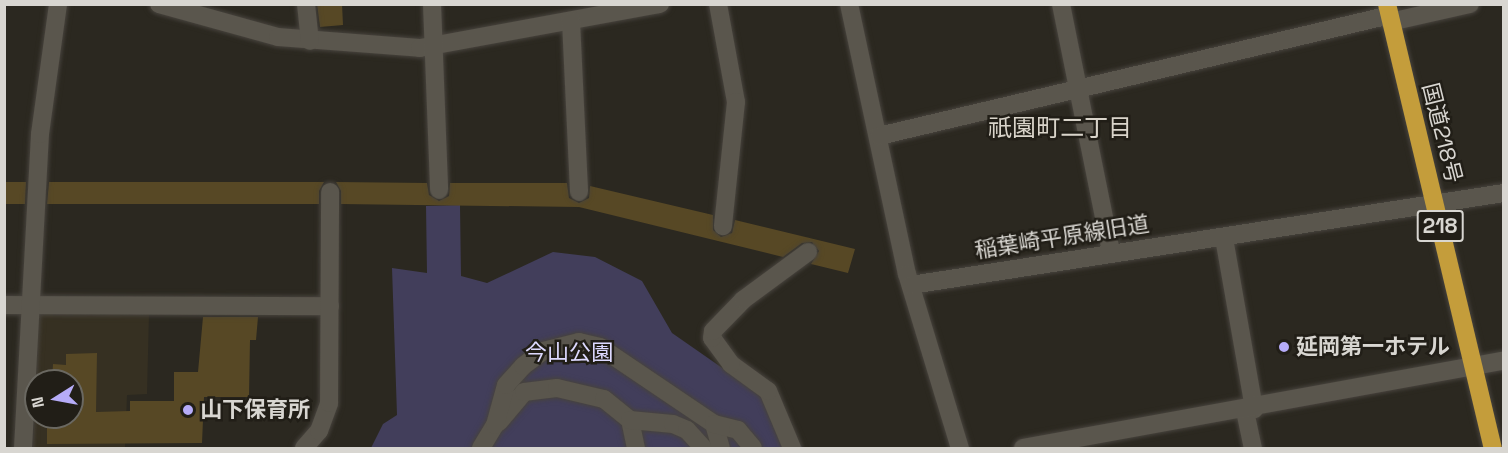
<!DOCTYPE html>
<meta charset="utf-8">
<style>
body{margin:0}
#map{position:relative;width:1508px;height:453px;overflow:hidden;background:#2b2820;font-family:"Space Grotesk","Noto Sans JP",sans-serif}
div>[style]{position:absolute}
[style*='--x']{left:calc(var(--x)*1px);top:calc(var(--y)*1px);width:calc(var(--w)*1px);rotate:calc(var(--a)*1deg)}
.built>*{inset:0;background:#363022}
.green>*{inset:0;background:#423e5b}
.building>*{inset:0;background:#574825}
.roads{filter:drop-shadow(0 0 2px #47433d) drop-shadow(0 0 2px #47433d)}
.minor>*{height:18px;margin:-9px;padding:0 9px;transform-origin:9px;border-radius:9px;background:#5a564d}
.highway>*{height:18px;margin:-9px;padding:0 9px;transform-origin:9px;border-radius:9px;background:#c49d3b}
.dots>*{width:16px;height:16px;translate:-50% -50%;box-sizing:border-box;border:3px solid #211e17;border-radius:50%}
span{translate:-50% -50%;white-space:nowrap;text-align:center;line-height:1.15;-webkit-text-stroke:5px #211e17;paint-order:stroke}
.shield-label span{padding:2px 4px;background:#211e17;border:2px solid;border-radius:4px;-webkit-text-stroke-width:0}
.shield-label{font-size:21px;color:#d8d6d1;font-weight:700}
.street-label{font-size:22px;color:#d8d6d1}
.poi-label{font-size:22px;color:#d8d6d1;font-weight:700}
.left{translate:0 -50%;text-align:left}
.park-label{font-size:22px;color:#ddd9ff}
.neighbourhood-label{font-size:24px;color:#d9d4ca}
.frame{position:absolute;inset:0;border:6px solid #d8d6d1;pointer-events:none}
.north{position:absolute;left:24px;top:369px;width:60px;height:60px;box-sizing:border-box;background:#211e17;border:2px solid #6a6861;border-radius:50%;rotate:259deg;font-size:16px;font-weight:700;line-height:24px;text-align:center;color:#d8d6d1}
.north::after{content:'';display:block;margin:auto;width:21px;height:27px;background:#b6acf8;clip-path:polygon(50% 0,100% 100%,50% 72%,0 100%)}
</style>
<div id="map">
<div class="built">
<div style="clip-path:polygon(39px 314px,149px 314px,147px 394px,127px 395px,125px 448px,33px 448px,36px 386px,36px 417px,72px 417px,72px 381px,36px 381px)"></div>
</div>
<div class="green">
<div style="clip-path:polygon(460px 205px,461px 276px,487px 283px,553px 252px,595px 257px,642px 281px,672px 333px,764px 397px,774px 417px,803px 448px,371px 448px,383px 424px,397px 415px,392px 268px,427px 273px,426px 206px)"></div>
</div>
<div class="building">
<div style="clip-path:polygon(317px 4px,342px 4px,343px 25px,320px 27px)"></div>
<div style="clip-path:polygon(4px 182px,26px 182px,25px 204px,4px 204px)"></div>
<div style="clip-path:polygon(49px 182px,324px 182px,319px 191px,319px 204px,47px 204px)"></div>
<div style="clip-path:polygon(336px 182px,427px 183px,429px 195px,439px 201px,449px 196px,450px 183px,567px 183px,569px 198px,579px 203px,589px 198px,590px 186px,713px 215px,713px 230px,721px 237px,732px 233px,735px 220px,855px 249px,848px 273px,811px 264px,819px 251px,812px 242px,802px 243px,783px 257px,579px 207px,341px 204px,341px 191px)"></div>
<div style="clip-path:polygon(203px 317px,258px 317px,256px 340px,250px 340px,249px 397px,204px 397px,202px 443px,47px 444px,47px 417px,72px 417px,72px 381px,52px 381px,53px 364px,66px 365px,66px 354px,97px 353px,96px 412px,130px 411px,130px 401px,174px 401px,174px 372px,198px 372px)"></div>
</div>
<div class="roads">
<div class="minor">
<div style="--x:159;--y:4;--w:123;--a:15.5"></div>
<div style="--x:278;--y:37;--w:142;--a:4.4"></div>
<div style="--x:420;--y:48;--w:244;--a:-10.4"></div>
<div style="--x:306;--y:4;--w:37;--a:84"></div>
<div style="--x:432;--y:4;--w:186;--a:87.8"></div>
<div style="--x:718;--y:4;--w:100;--a:79.6"></div>
<div style="--x:736;--y:102;--w:125;--a:96"></div>
<div style="--x:849;--y:4;--w:276;--a:77.9"></div>
<div style="--x:907;--y:274;--w:182;--a:73.1"></div>
<div style="--x:1061;--y:4;--w:254;--a:78.6"></div>
<div style="--x:571;--y:21;--w:171;--a:87.3"></div>
<div style="--x:1390;--y:22;--w:82;--a:-12.7"></div>
<div style="--x:879;--y:136;--w:525;--a:-13.32"></div>
<div style="--x:1224;--y:238;--w:174;--a:80"></div>
<div style="--x:911;--y:285;--w:600;--a:-8.82"></div>
<div style="--x:4;--y:305;--w:326;--a:0.2"></div>
<div style="--x:1245;--y:411;--w:38;--a:78"></div>
<div style="--x:630;--y:420;--w:29;--a:78"></div>
<div style="--x:499;--y:422;--w:39;--a:-50"></div>
<div style="--x:524;--y:392;--w:33;--a:-7"></div>
<div style="--x:557;--y:388;--w:48;--a:13.2"></div>
<div style="--x:604;--y:399;--w:33;--a:39"></div>
<div style="--x:630;--y:420;--w:43;--a:5.3"></div>
<div style="--x:673;--y:424;--w:15;--a:23"></div>
<div style="--x:687;--y:430;--w:24;--a:48"></div>
<div style="--x:714;--y:424;--w:25;--a:74"></div>
<div style="--x:23;--y:448;--w:314;--a:-86.9"></div>
<div style="--x:40;--y:134;--w:131;--a:-82.1"></div>
<div style="--x:304;--y:448;--w:23;--a:-49"></div>
<div style="--x:319;--y:431;--w:30;--a:-70"></div>
<div style="--x:329;--y:403;--w:211;--a:-89.7"></div>
<div style="--x:481;--y:448;--w:27;--a:-59"></div>
<div style="--x:495;--y:425;--w:41;--a:-74.6"></div>
<div style="--x:506;--y:385;--w:25;--a:-48"></div>
<div style="--x:523;--y:366;--w:25;--a:-37"></div>
<div style="--x:543;--y:351;--w:37;--a:-14"></div>
<div style="--x:579;--y:342;--w:22;--a:13"></div>
<div style="--x:600;--y:347;--w:138;--a:34"></div>
<div style="--x:714;--y:424;--w:25;--a:14"></div>
<div style="--x:738;--y:430;--w:23;--a:50"></div>
<div style="--x:792;--y:448;--w:62;--a:-112.8"></div>
<div style="--x:768;--y:391;--w:46;--a:-143.9"></div>
<div style="--x:731;--y:364;--w:32;--a:-126"></div>
<div style="--x:712;--y:338;--w:7;--a:-82"></div>
<div style="--x:713;--y:331;--w:43;--a:-45.9"></div>
<div style="--x:743;--y:300;--w:81;--a:-36.4"></div>
<div style="--x:1023;--y:448;--w:489;--a:-10.3"></div>
</div>
<div class="highway">
<div style="--x:1387;--y:4;--w:456;--a:76.6"></div>
</div>
</div>
<div class="dots">
<div style="left:1284px;top:347px;background:#b6acf8"></div>
<div style="left:188px;top:410px;background:#b6acf8"></div>
</div>
<div class="shield-label">
<span style="left:1440px;top:226px">218</span>
</div>
<div class="street-label">
<span style="left:1442px;top:133px;rotate:76deg">国道218号</span>
<span style="left:1062px;top:237px;rotate:-9deg">稲葉崎平原線旧道</span>
</div>
<div class="poi-label">
<span class="left" style="left:1296px;top:347px">延岡第一ホテル</span>
<span class="left" style="left:200px;top:410px">山下保育所</span>
</div>
<div class="park-label">
<span style="left:569px;top:353px">今山公園</span>
</div>
<div class="neighbourhood-label">
<span style="left:1060px;top:128px">祇園町二丁目</span>
</div>
<div class="frame"></div>
<div class="north">N</div>
</div>
